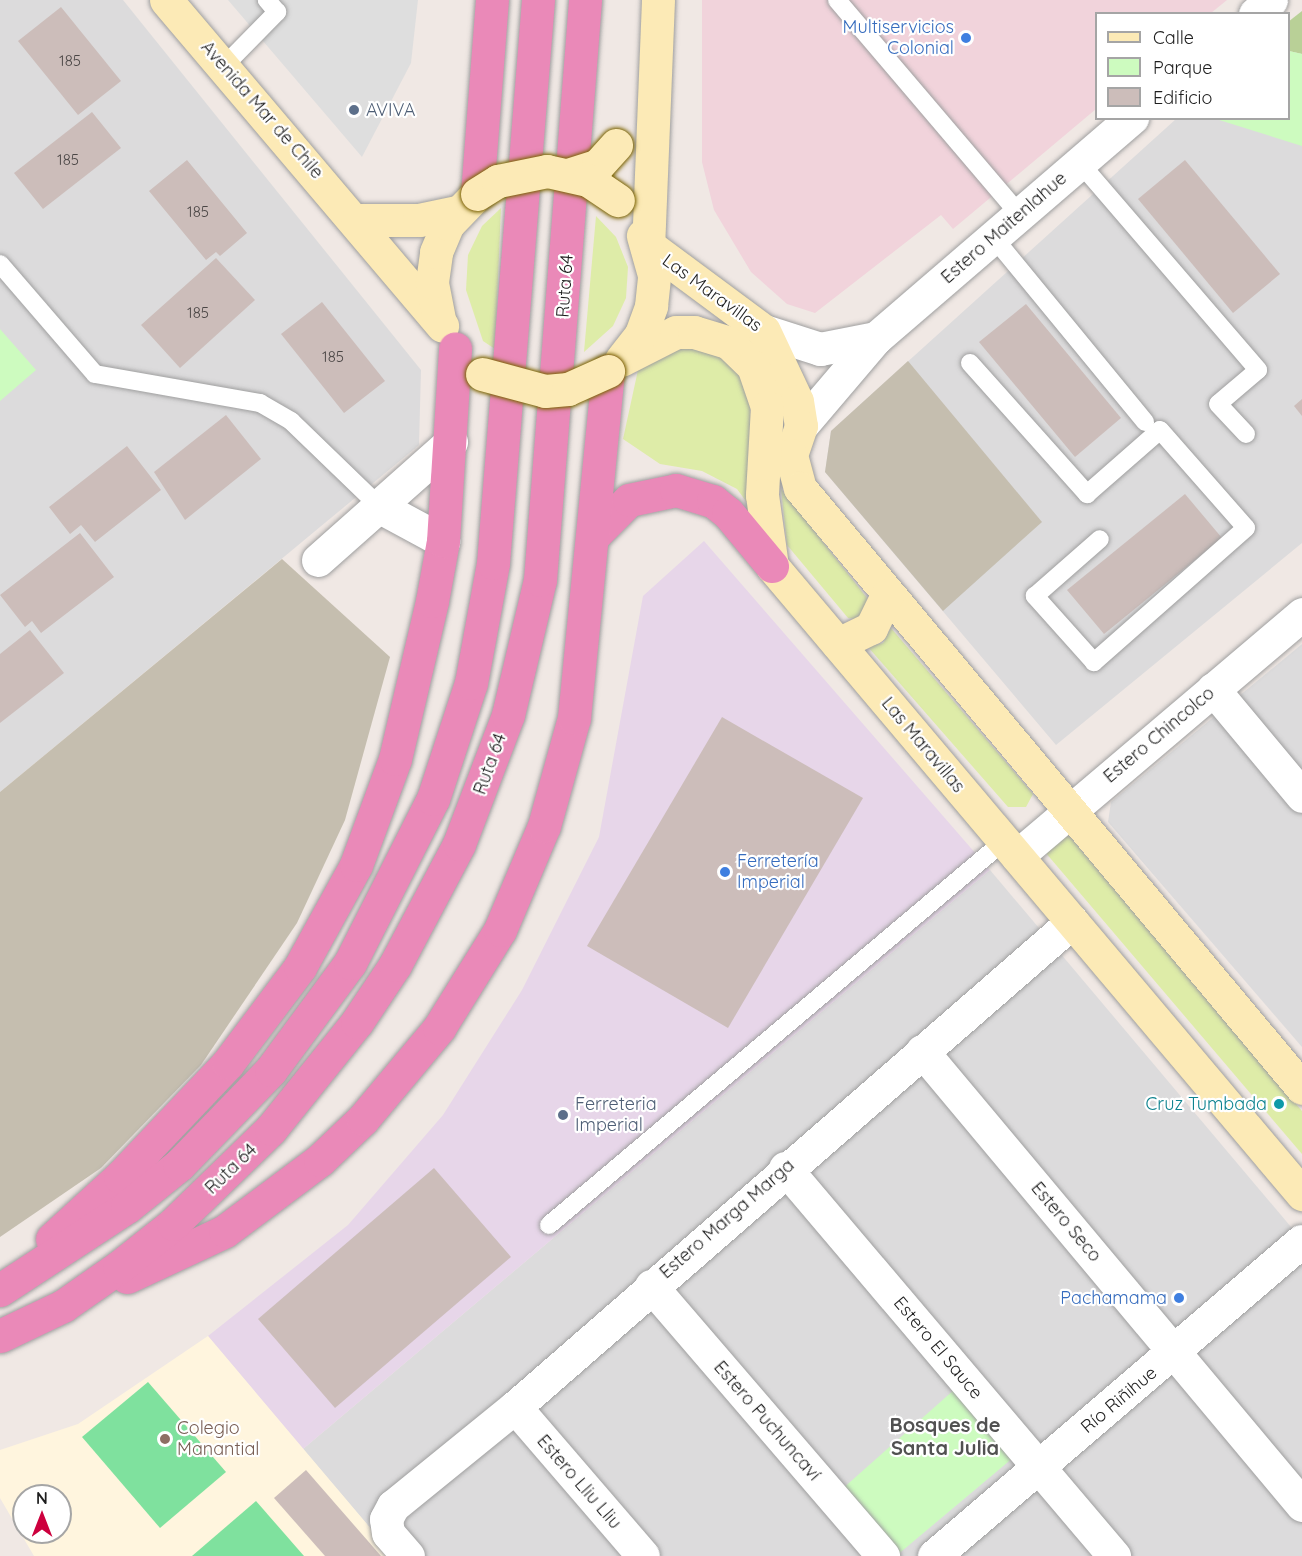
<!DOCTYPE html>
<meta charset="utf-8">
<style>
body{margin:0}
#map{position:relative;width:1302px;height:1556px;overflow:hidden;background:#f0e8e4;font-family:Quicksand,sans-serif}
div>[style]{position:absolute}
[style*='--x']{left:calc(var(--x)*1px);top:calc(var(--y)*1px);width:calc(var(--w)*1px);rotate:calc(var(--a)*1deg)}
.residential>*{inset:0;background:#dcdbdc}
.commercial>*{inset:0;background:#f1d3db}
.industrial>*{inset:0;background:#e7d6e9}
.education>*{inset:0;background:#fff5de}
.construction>*{inset:0;background:#c5beaf}
.grass>*{inset:0;background:#deeca8}
.forest>*{inset:0;background:#b9d097}
.park>*{inset:0;background:#cdfbbf}
.pitch>*{inset:0;background:#7fe19e}
.parking>*{inset:0;background:#dedede}
.building>*{inset:0;background:#ccbdba}
.roads{filter:drop-shadow(0 0 2px #9f9f9f) drop-shadow(0 0 2px #9f9f9f)}
.lane>*{height:18px;margin:-9px;padding:0 9px;transform-origin:9px;border-radius:9px;background:#fff}
.street>*{height:33px;margin:-16.5px;padding:0 16.5px;transform-origin:16.5px;border-radius:16.5px;background:#fff}
.secondary>*{height:33px;margin:-16.5px;padding:0 16.5px;transform-origin:16.5px;border-radius:16.5px;background:#fceab6}
.highway>*{height:33px;margin:-16.5px;padding:0 16.5px;transform-origin:16.5px;border-radius:16.5px;background:#ea89b8}
.bridges{filter:drop-shadow(0 0 2px #7a6201) drop-shadow(0 0 2px #7a6201)}
.secondary-bridge>*{height:33px;margin:-16.5px;padding:0 16.5px;transform-origin:16.5px;border-radius:16.5px;background:#fceab6}
.dots>*{width:16px;height:16px;translate:-50% -50%;box-sizing:border-box;border:3px solid #fff;border-radius:50%}
span{translate:-50% -50%;white-space:nowrap;text-align:center;line-height:1.15;-webkit-text-stroke:4.5px #fff;paint-order:stroke}
.number-label{font-size:15px;color:#4a4645}
.number-label span{-webkit-text-stroke-width:0}
.shop-label{font-size:18px;color:#366cbe}
.right{translate:-100% -50%;text-align:right}
.left{translate:0 -50%;text-align:left}
.street-label{font-size:18px;color:#1e1e1e}
.service-label{font-size:18px;color:#4e5e75}
.culture-label{font-size:18px;color:#0d838f}
.education-label{font-size:18px;color:#785e54}
.neighbourhood-label{font-size:20px;color:#515151;font-weight:700}
.legend{position:absolute;left:1095px;top:12px;width:195px;height:108px;box-sizing:border-box;background:#fff;border:2px solid #a5a5a5;margin:0;padding:8px 10px;list-style:none;font-size:18px;color:#1e1e1e}
.legend li{display:flex;align-items:center;gap:12px;height:30px}
.legend b{width:30px;border:2px solid #a5a5a5}
.north{position:absolute;left:12px;top:1484px;width:60px;height:60px;box-sizing:border-box;background:#fff;border:2px solid #a5a5a5;border-radius:50%;rotate:0deg;font-size:16px;font-weight:700;line-height:24px;text-align:center;color:#1e1e1e}
.north::after{content:'';display:block;margin:auto;width:21px;height:27px;background:#cd003e;clip-path:polygon(50% 0,100% 100%,50% 72%,0 100%)}
</style>
<div id="map">
<div class="residential">
<div style="clip-path:polygon(0 0,123px 0,421px 370px,419px 445px,0 792px)"></div>
<div style="clip-path:polygon(1289px 51px,1302px 54px,1302px 543px,1056px 745px,825px 472px,831px 431px,1176px 119px,1288px 118px)"></div>
<div style="clip-path:polygon(1302px 644px,1302px 1047px,1108px 822px,1111px 802px)"></div>
<div style="clip-path:polygon(990px 870px,1302px 1240px,1302px 1556px,394px 1556px,303px 1449px)"></div>
</div>
<div class="commercial">
<div style="clip-path:polygon(702px 0,1227px 0,1211px 13px,1096px 14px,1096px 109px,953px 229px,941px 215px,815px 313px,787px 304px,751px 272px,714px 210px,702px 162px)"></div>
</div>
<div class="industrial">
<div style="clip-path:polygon(704px 541px,990px 870px,303px 1449px,208px 1336px,348px 1225px,443px 1115px,522px 990px,599px 837px,643px 596px)"></div>
</div>
<div class="education">
<div style="clip-path:polygon(evenodd,208px 1336px,394px 1556px,34px 1556px,0 1498px,0 1450px,78px 1424px,208px 1336px,24px 1496px,60px 1496px,60px 1532px,24px 1532px,24px 1496px)"></div>
</div>
<div class="construction">
<div style="clip-path:polygon(908px 361px,1042px 522px,943px 611px,825px 472px,831px 431px)"></div>
<div style="clip-path:polygon(282px 559px,390px 657px,345px 820px,297px 923px,201px 1065px,101px 1168px,0 1237px,0 792px)"></div>
</div>
<div class="grass">
<div style="clip-path:polygon(501px 208px,495px 349px,483px 341px,466px 290px,468px 255px,482px 226px)"></div>
<div style="clip-path:polygon(596px 216px,616px 237px,628px 267px,626px 298px,613px 326px,584px 352px)"></div>
<div style="clip-path:polygon(705px 347px,729px 357px,749px 379px,754px 512px,737px 489px,702px 471px,660px 464px,623px 439px,638px 370px,666px 348px)"></div>
<div style="clip-path:polygon(781px 489px,867px 598px,863px 620px,848px 618px,787px 545px)"></div>
<div style="clip-path:polygon(891px 628px,1033px 794px,1026px 807px,1008px 807px,868px 647px,883px 643px)"></div>
<div style="clip-path:polygon(1066px 832px,1302px 1111px,1302px 1154px,1045px 852px)"></div>
</div>
<div class="forest">
<div style="clip-path:polygon(1302px 11px,1302px 54px,1289px 51px,1288px 22px)"></div>
</div>
<div class="park">
<div style="clip-path:polygon(1289px 51px,1302px 54px,1302px 146px,1216px 119px,1288px 118px)"></div>
<div style="clip-path:polygon(0 329px,36px 370px,0 401px)"></div>
<div style="clip-path:polygon(955px 1389px,1014px 1457px,896px 1556px,841px 1490px)"></div>
</div>
<div class="pitch">
<div style="clip-path:polygon(148px 1382px,226px 1472px,160px 1528px,82px 1437px)"></div>
<div style="clip-path:polygon(256px 1501px,304px 1556px,192px 1556px)"></div>
</div>
<div class="parking">
<div style="clip-path:polygon(228px 0,418px 0,411px 63px,362px 157px)"></div>
</div>
<div class="building">
<div style="clip-path:polygon(61px 7px,121px 81px,78px 115px,18px 41px)"></div>
<div style="clip-path:polygon(92px 112px,121px 148px,43px 209px,14px 173px)"></div>
<div style="clip-path:polygon(187px 160px,247px 233px,220px 256px,216px 252px,206px 260px,149px 191px)"></div>
<div style="clip-path:polygon(1185px 160px,1280px 274px,1233px 313px,1138px 199px)"></div>
<div style="clip-path:polygon(216px 258px,255px 300px,180px 368px,141px 325px)"></div>
<div style="clip-path:polygon(322px 302px,385px 381px,344px 413px,281px 334px)"></div>
<div style="clip-path:polygon(1026px 304px,1121px 418px,1075px 457px,979px 342px)"></div>
<div style="clip-path:polygon(1302px 399px,1302px 416px,1294px 406px)"></div>
<div style="clip-path:polygon(226px 415px,261px 459px,185px 520px,154px 472px)"></div>
<div style="clip-path:polygon(127px 446px,161px 490px,95px 542px,81px 525px,70px 534px,49px 507px)"></div>
<div style="clip-path:polygon(1185px 494px,1222px 538px,1104px 634px,1067px 590px)"></div>
<div style="clip-path:polygon(80px 533px,114px 577px,41px 633px,32px 621px,25px 627px,0 595px)"></div>
<div style="clip-path:polygon(30px 630px,64px 673px,0 723px,0 654px)"></div>
<div style="clip-path:polygon(722px 717px,863px 798px,728px 1028px,587px 946px)"></div>
<div style="clip-path:polygon(434px 1168px,511px 1257px,335px 1408px,258px 1319px)"></div>
<div style="clip-path:polygon(306px 1470px,381px 1556px,325px 1556px,274px 1498px)"></div>
</div>
<div class="roads">
<div class="lane">
<div style="--x:837;--y:0;--w:282;--a:49.6"></div>
<div style="--x:224;--y:66;--w:76;--a:-45.5"></div>
<div style="--x:277;--y:12;--w:16;--a:-130"></div>
<div style="--x:1080;--y:163;--w:273;--a:49.3"></div>
<div style="--x:1258;--y:370;--w:52;--a:139.6"></div>
<div style="--x:1218;--y:404;--w:41;--a:47"></div>
<div style="--x:994;--y:238;--w:238;--a:50.6"></div>
<div style="--x:0;--y:264;--w:145;--a:49.2"></div>
<div style="--x:95;--y:374;--w:168;--a:10"></div>
<div style="--x:260;--y:403;--w:36;--a:30"></div>
<div style="--x:291;--y:421;--w:124;--a:44"></div>
<div style="--x:970;--y:363;--w:176;--a:48.2"></div>
<div style="--x:1087;--y:494;--w:97;--a:-41.2"></div>
<div style="--x:1160;--y:430;--w:130;--a:48.7"></div>
<div style="--x:1246;--y:528;--w:203;--a:138.6"></div>
<div style="--x:1094;--y:662;--w:89;--a:-131.8"></div>
<div style="--x:1035;--y:596;--w:86;--a:-41.2"></div>
<div style="--x:549;--y:1225;--w:595;--a:-40.16"></div>
</div>
<div class="street">
<div style="--x:1255;--y:14;--w:21;--a:-41"></div>
<div style="--x:764;--y:331;--w:59;--a:17.8"></div>
<div style="--x:820;--y:349;--w:57;--a:-11.1"></div>
<div style="--x:801;--y:426;--w:116;--a:-49.6"></div>
<div style="--x:876;--y:338;--w:338;--a:-40.7"></div>
<div style="--x:380;--y:507;--w:72;--a:28.4"></div>
<div style="--x:318;--y:560;--w:178;--a:-41.6"></div>
<div style="--x:1213;--y:689;--w:139;--a:50.2"></div>
<div style="--x:1017;--y:856;--w:374;--a:-40.3"></div>
<div style="--x:922;--y:1051;--w:592;--a:50.07"></div>
<div style="--x:785;--y:1168;--w:509;--a:49.7"></div>
<div style="--x:651;--y:1286;--w:356;--a:49.3"></div>
<div style="--x:515;--y:1407;--w:196;--a:49.3"></div>
<div style="--x:408;--y:1556;--w:30;--a:-131"></div>
<div style="--x:388;--y:1533;--w:14;--a:-98"></div>
<div style="--x:386;--y:1519;--w:15;--a:-62"></div>
<div style="--x:393;--y:1506;--w:157;--a:-39.1"></div>
<div style="--x:515;--y:1407;--w:739;--a:-41.05"></div>
<div style="--x:934;--y:1556;--w:484;--a:-40.6"></div>
</div>
<div class="secondary">
<div style="--x:166;--y:0;--w:427;--a:49.7"></div>
<div style="--x:658;--y:0;--w:245;--a:92.3"></div>
<div style="--x:648;--y:245;--w:144;--a:36.6"></div>
<div style="--x:764;--y:331;--w:77;--a:64.8"></div>
<div style="--x:797;--y:401;--w:25;--a:81"></div>
<div style="--x:801;--y:426;--w:31;--a:109"></div>
<div style="--x:791;--y:455;--w:34;--a:75"></div>
<div style="--x:800;--y:488;--w:782;--a:50.08"></div>
<div style="--x:357;--y:220;--w:62;--a:0"></div>
<div style="--x:419;--y:220;--w:39;--a:-12"></div>
<div style="--x:439;--y:319;--w:38;--a:-101"></div>
<div style="--x:432;--y:282;--w:30;--a:-82"></div>
<div style="--x:436;--y:252;--w:30;--a:-67"></div>
<div style="--x:448;--y:224;--w:42;--a:-46"></div>
<div style="--x:623;--y:359;--w:59;--a:-27"></div>
<div style="--x:676;--y:332;--w:18;--a:0"></div>
<div style="--x:694;--y:332;--w:37;--a:17"></div>
<div style="--x:729;--y:343;--w:33;--a:44"></div>
<div style="--x:753;--y:366;--w:43;--a:71.1"></div>
<div style="--x:767;--y:407;--w:88;--a:93.3"></div>
<div style="--x:762;--y:495;--w:72;--a:82"></div>
<div style="--x:772;--y:566;--w:822;--a:49.84"></div>
<div style="--x:621;--y:360;--w:33;--a:-52"></div>
<div style="--x:641;--y:334;--w:30;--a:-70"></div>
<div style="--x:651;--y:306;--w:31;--a:-84"></div>
<div style="--x:654;--y:275;--w:41;--a:-105.8"></div>
<div style="--x:838;--y:644;--w:37;--a:-26"></div>
<div style="--x:871;--y:628;--w:37;--a:-64"></div>
</div>
<div class="highway">
<div style="--x:477;--y:194;--w:195;--a:-85.6"></div>
<div style="--x:594;--y:535;--w:49;--a:-45"></div>
<div style="--x:629;--y:500;--w:48;--a:-12"></div>
<div style="--x:676;--y:490;--w:39;--a:17"></div>
<div style="--x:713;--y:501;--w:19;--a:39"></div>
<div style="--x:728;--y:513;--w:69;--a:50.3"></div>
<div style="--x:52;--y:1239;--w:92;--a:-42.4"></div>
<div style="--x:120;--y:1177;--w:157;--a:-46.5"></div>
<div style="--x:228;--y:1063;--w:120;--a:-53.1"></div>
<div style="--x:300;--y:967;--w:116;--a:-61.2"></div>
<div style="--x:356;--y:865;--w:113;--a:-69.8"></div>
<div style="--x:395;--y:759;--w:162;--a:-76.8"></div>
<div style="--x:432;--y:601;--w:61;--a:-79.6"></div>
<div style="--x:443;--y:541;--w:193;--a:-86.4"></div>
<div style="--x:127;--y:1277;--w:108;--a:-25.1"></div>
<div style="--x:225;--y:1231;--w:119;--a:-36.8"></div>
<div style="--x:320;--y:1160;--w:59;--a:-43.6"></div>
<div style="--x:363;--y:1119;--w:119;--a:-50.1"></div>
<div style="--x:439;--y:1028;--w:115;--a:-58.1"></div>
<div style="--x:500;--y:930;--w:113;--a:-67.1"></div>
<div style="--x:544;--y:826;--w:112;--a:-74.5"></div>
<div style="--x:574;--y:718;--w:349;--a:-84.4"></div>
<div style="--x:0;--y:1290;--w:152;--a:-33.2"></div>
<div style="--x:127;--y:1207;--w:67;--a:-38.9"></div>
<div style="--x:179;--y:1165;--w:132;--a:-45.9"></div>
<div style="--x:271;--y:1070;--w:133;--a:-53.6"></div>
<div style="--x:350;--y:963;--w:184;--a:-63.2"></div>
<div style="--x:433;--y:799;--w:122;--a:-71.9"></div>
<div style="--x:471;--y:683;--w:122;--a:-79.6"></div>
<div style="--x:493;--y:563;--w:565;--a:-85.43"></div>
<div style="--x:0;--y:1336;--w:70;--a:-25.5"></div>
<div style="--x:63;--y:1306;--w:68;--a:-34.9"></div>
<div style="--x:119;--y:1267;--w:69;--a:-38.5"></div>
<div style="--x:173;--y:1224;--w:136;--a:-44.1"></div>
<div style="--x:271;--y:1129;--w:137;--a:-51.2"></div>
<div style="--x:357;--y:1022;--w:69;--a:-56.3"></div>
<div style="--x:395;--y:965;--w:137;--a:-62.1"></div>
<div style="--x:459;--y:844;--w:138;--a:-69.2"></div>
<div style="--x:508;--y:715;--w:139;--a:-76.7"></div>
<div style="--x:540;--y:580;--w:582;--a:-85.56"></div>
</div>
</div>
<div class="bridges">
<div class="secondary-bridge">
<div style="--x:571;--y:174;--w:28;--a:-18"></div>
<div style="--x:598;--y:165;--w:27;--a:-48"></div>
<div style="--x:477;--y:194;--w:25;--a:-32"></div>
<div style="--x:498;--y:181;--w:50;--a:-11.5"></div>
<div style="--x:547;--y:171;--w:42;--a:12.4"></div>
<div style="--x:588;--y:180;--w:36;--a:34"></div>
<div style="--x:482;--y:374;--w:65;--a:15.1"></div>
<div style="--x:545;--y:391;--w:23;--a:-5"></div>
<div style="--x:568;--y:389;--w:44;--a:-24.2"></div>
</div>
</div>
<div class="dots">
<div style="left:966px;top:38px;background:#3f7fe0"></div>
<div style="left:354px;top:110px;background:#5c6f8a"></div>
<div style="left:725px;top:872px;background:#3f7fe0"></div>
<div style="left:1279px;top:1104px;background:#0f9aa8"></div>
<div style="left:563px;top:1115px;background:#5c6f8a"></div>
<div style="left:1179px;top:1298px;background:#3f7fe0"></div>
<div style="left:165px;top:1439px;background:#8d6e63"></div>
</div>
<div class="number-label">
<span style="left:70px;top:61px">185</span>
<span style="left:68px;top:160px">185</span>
<span style="left:198px;top:212px">185</span>
<span style="left:198px;top:313px">185</span>
<span style="left:333px;top:357px">185</span>
</div>
<div class="shop-label">
<span class="right" style="left:954px;top:38px">Multiservicios<br>Colonial</span>
<span class="left" style="left:737px;top:872px">Ferretería<br>Imperial</span>
<span class="right" style="left:1167px;top:1298px">Pachamama</span>
</div>
<div class="street-label">
<span style="left:262px;top:110px;rotate:49deg">Avenida Mar de Chile</span>
<span style="left:1004px;top:228px;rotate:-41deg">Estero Maitenlahue</span>
<span style="left:565px;top:286px;rotate:-86deg">Ruta 64</span>
<span style="left:712px;top:293px;rotate:36deg">Las Maravillas</span>
<span style="left:1159px;top:735px;rotate:-40deg">Estero Chincolco</span>
<span style="left:923px;top:745px;rotate:50deg">Las Maravillas</span>
<span style="left:490px;top:764px;rotate:-70deg">Ruta 64</span>
<span style="left:231px;top:1169px;rotate:-44deg">Ruta 64</span>
<span style="left:727px;top:1219px;rotate:-41deg">Estero Marga Marga</span>
<span style="left:1066px;top:1222px;rotate:50deg">Estero Seco</span>
<span style="left:938px;top:1348px;rotate:50deg">Estero El Sauce</span>
<span style="left:1119px;top:1400px;rotate:-40deg">Río Riñihue</span>
<span style="left:767px;top:1421px;rotate:49deg">Estero Puchuncaví</span>
<span style="left:579px;top:1482px;rotate:49deg">Estero Lliu Lliu</span>
</div>
<div class="service-label">
<span class="left" style="left:366px;top:110px">AVIVA</span>
<span class="left" style="left:575px;top:1115px">Ferreteria<br>Imperial</span>
</div>
<div class="culture-label">
<span class="right" style="left:1267px;top:1104px">Cruz Tumbada</span>
</div>
<div class="education-label">
<span class="left" style="left:177px;top:1439px">Colegio<br>Manantial</span>
</div>
<div class="neighbourhood-label">
<span style="left:945px;top:1436px">Bosques de<br>Santa Julia</span>
</div>
<ul class="legend">
<li><b style="height:8px;background:#fceab6"></b>Calle</li>
<li><b style="height:16px;background:#cdfbbf"></b>Parque</li>
<li><b style="height:16px;background:#ccbdba"></b>Edificio</li>
</ul>
<div class="north">N</div>
</div>
